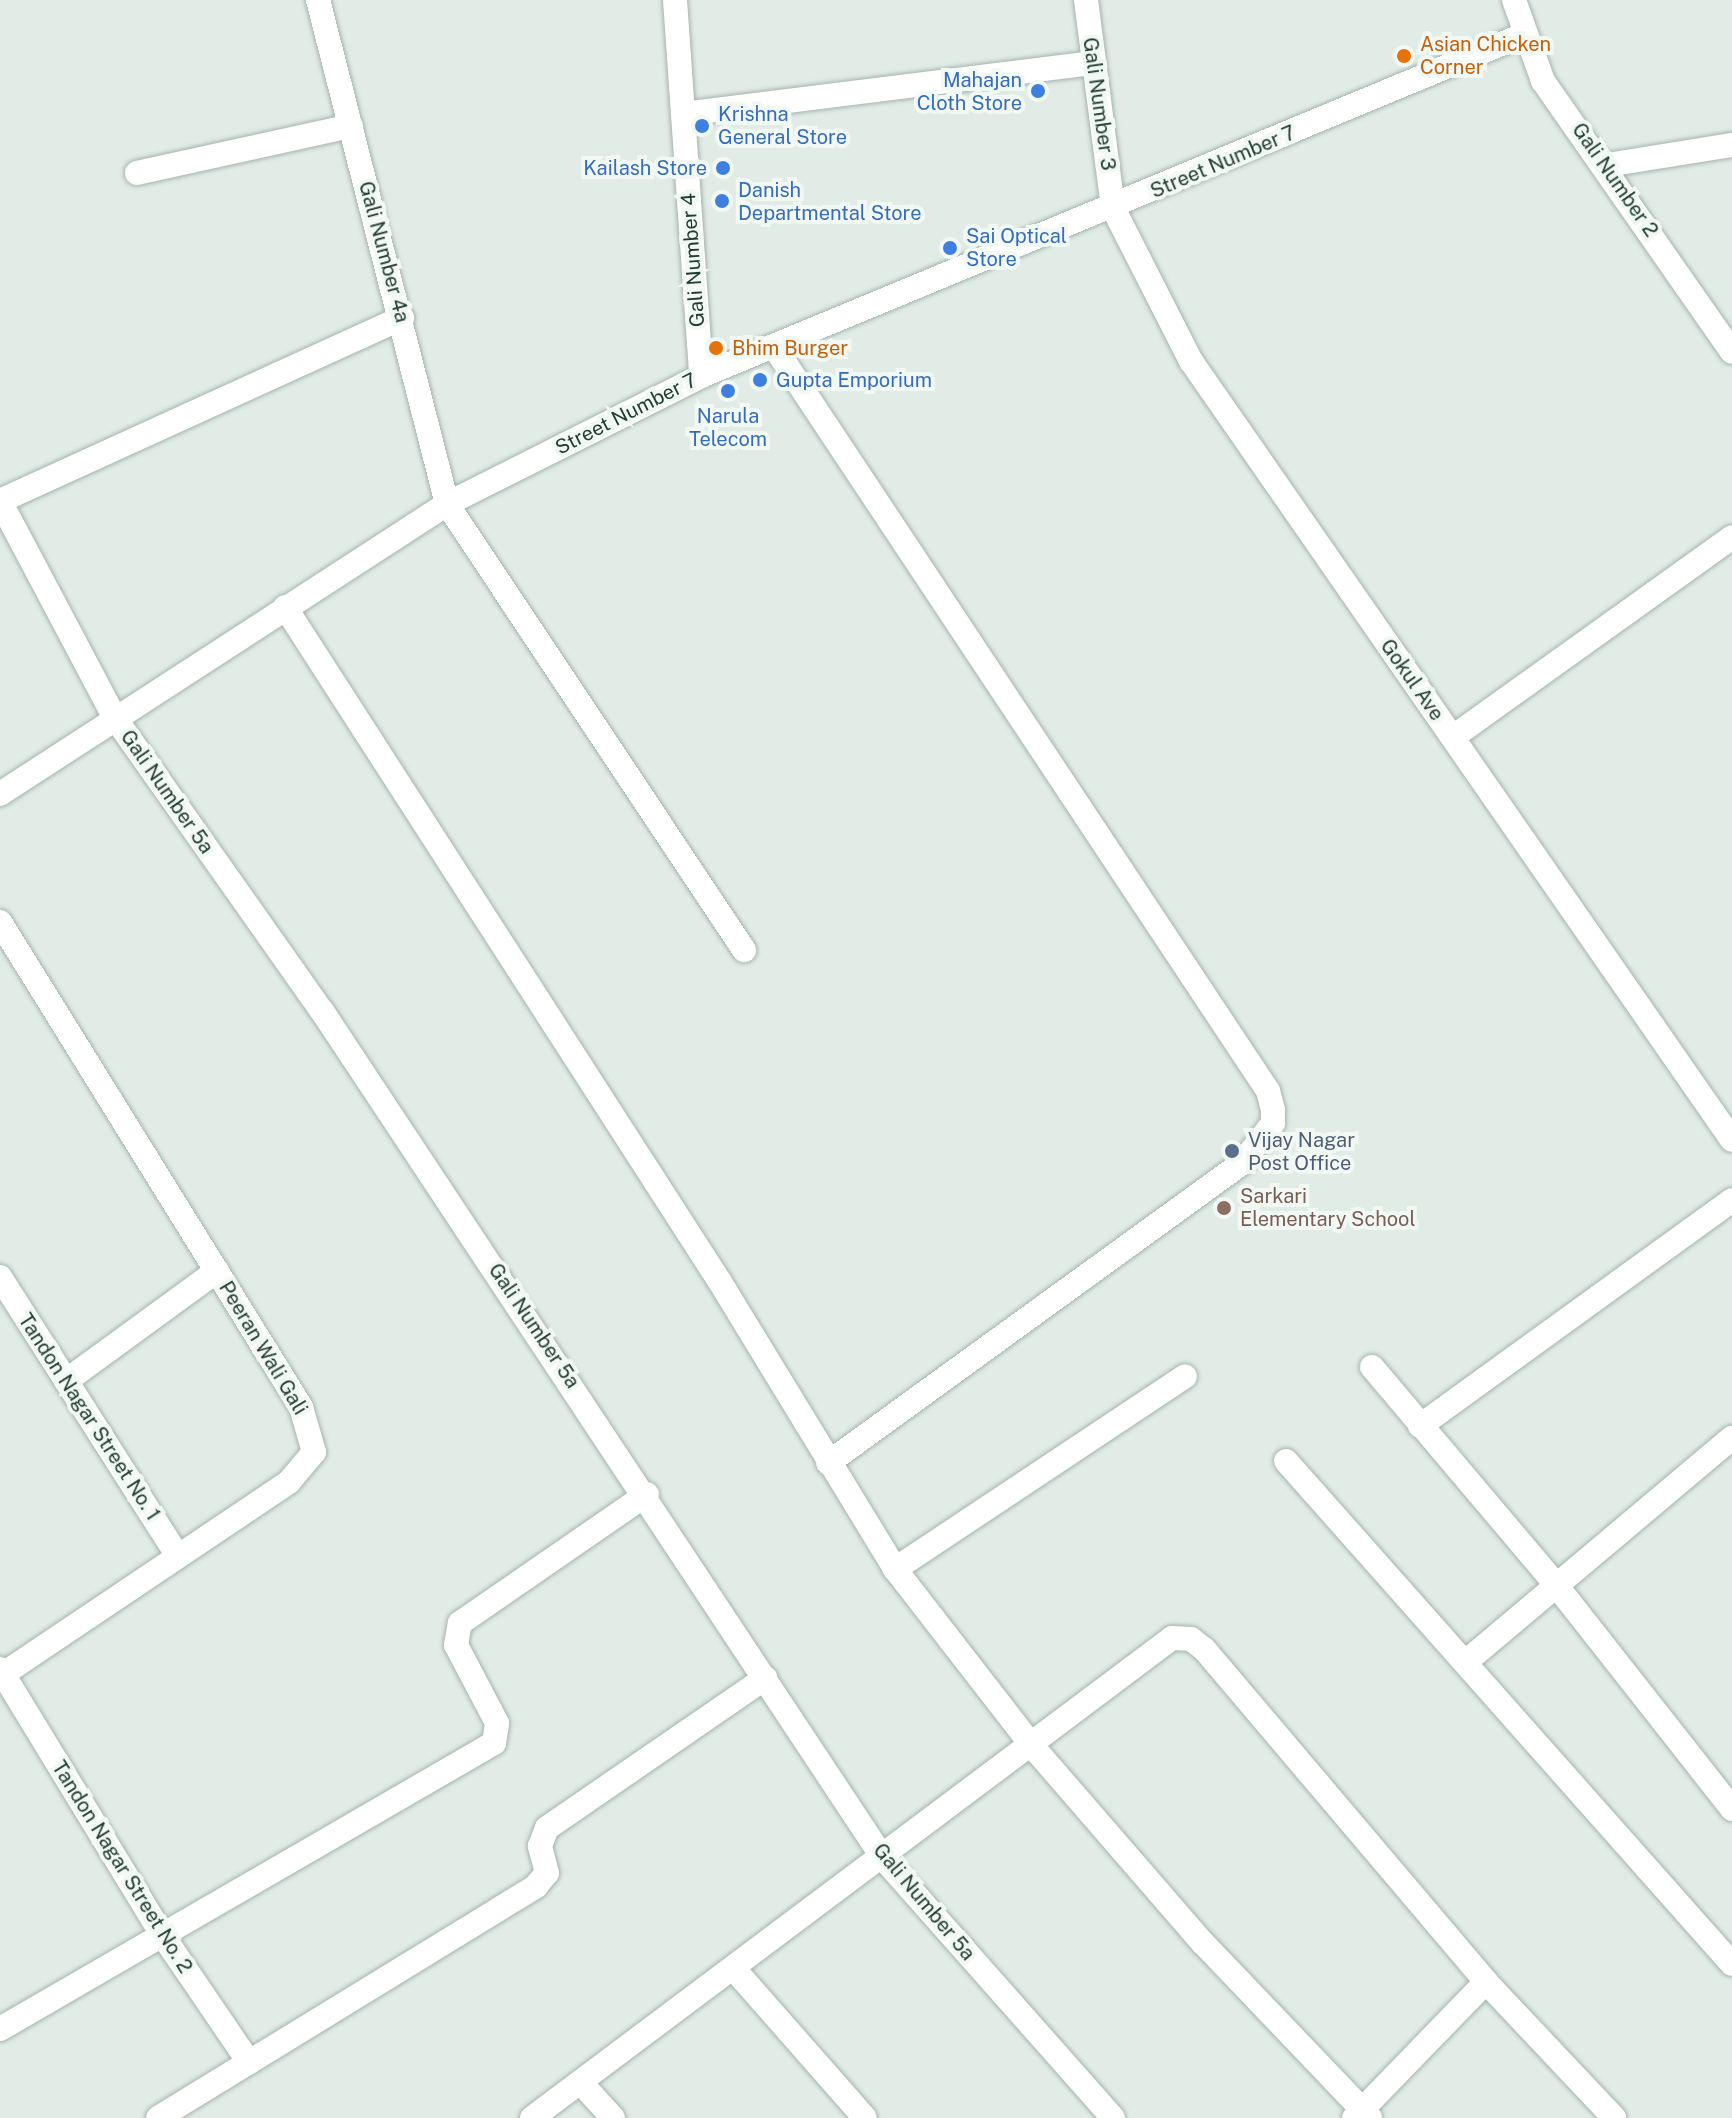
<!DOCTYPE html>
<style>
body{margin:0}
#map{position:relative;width:1732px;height:2118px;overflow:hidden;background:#e1ece6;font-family:"Public Sans",sans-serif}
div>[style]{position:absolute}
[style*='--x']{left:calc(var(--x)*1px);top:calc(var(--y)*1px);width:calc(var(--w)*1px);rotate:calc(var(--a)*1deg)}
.roads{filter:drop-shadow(0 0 2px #a4b4ad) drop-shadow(0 0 2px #a4b4ad)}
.street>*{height:24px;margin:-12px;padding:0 12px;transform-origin:12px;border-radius:12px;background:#fff}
.dots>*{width:22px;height:22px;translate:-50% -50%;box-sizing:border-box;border:4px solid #f2f8f4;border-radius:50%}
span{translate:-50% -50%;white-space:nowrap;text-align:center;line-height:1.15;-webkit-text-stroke:8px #f2f8f4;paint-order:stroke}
.food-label{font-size:20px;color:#c56008}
.left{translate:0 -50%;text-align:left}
.shop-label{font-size:20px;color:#366cbe}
.right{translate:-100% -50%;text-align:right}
.street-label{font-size:20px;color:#223c33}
.service-label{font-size:20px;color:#4e5e75}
.education-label{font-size:20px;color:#785e54}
</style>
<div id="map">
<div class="roads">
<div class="street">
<div style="--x:318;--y:0;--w:520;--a:75.64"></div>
<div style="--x:447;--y:504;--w:536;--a:56.34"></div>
<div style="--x:675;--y:0;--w:377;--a:86"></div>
<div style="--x:1086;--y:0;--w:210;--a:82.6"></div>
<div style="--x:1113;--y:208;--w:172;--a:63"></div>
<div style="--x:1191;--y:361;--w:948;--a:55.22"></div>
<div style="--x:1514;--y:0;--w:86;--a:70.3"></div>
<div style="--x:1543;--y:81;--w:330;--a:55.1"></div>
<div style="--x:683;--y:114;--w:412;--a:-7.1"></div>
<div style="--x:1607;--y:165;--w:127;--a:-9.1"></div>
<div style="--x:137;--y:173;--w:219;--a:-12.4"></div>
<div style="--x:775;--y:348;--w:892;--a:56.43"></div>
<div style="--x:1268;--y:1091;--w:20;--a:75"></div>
<div style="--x:1273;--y:1110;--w:13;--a:90"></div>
<div style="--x:1273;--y:1123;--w:51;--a:127.8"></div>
<div style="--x:1242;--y:1163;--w:511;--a:144.07"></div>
<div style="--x:0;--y:501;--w:246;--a:62.1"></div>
<div style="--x:115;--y:718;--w:359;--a:54.8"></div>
<div style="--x:322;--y:1011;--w:1016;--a:56.48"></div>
<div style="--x:883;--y:1858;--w:347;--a:48.5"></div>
<div style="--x:0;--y:501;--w:442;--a:-24.5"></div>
<div style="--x:285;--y:607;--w:803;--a:57.2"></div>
<div style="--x:720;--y:1282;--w:336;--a:58.6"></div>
<div style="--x:895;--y:1569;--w:225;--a:52.2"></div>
<div style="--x:1033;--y:1747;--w:259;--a:49.1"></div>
<div style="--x:1203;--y:1943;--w:242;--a:46.3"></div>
<div style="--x:1453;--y:737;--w:343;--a:-35.6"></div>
<div style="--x:0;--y:794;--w:533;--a:-32.97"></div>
<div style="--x:447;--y:504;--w:284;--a:-26.7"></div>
<div style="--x:701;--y:376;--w:890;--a:-22.53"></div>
<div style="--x:0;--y:922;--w:571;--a:58.18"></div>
<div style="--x:301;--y:1407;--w:47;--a:73.9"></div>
<div style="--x:314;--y:1452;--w:39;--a:130"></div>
<div style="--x:289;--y:1482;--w:344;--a:146.1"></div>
<div style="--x:0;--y:1277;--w:331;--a:57.5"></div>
<div style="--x:1372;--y:1367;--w:285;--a:49.8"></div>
<div style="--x:1556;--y:1585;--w:285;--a:51.8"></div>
<div style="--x:66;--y:1381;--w:187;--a:-36.1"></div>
<div style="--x:1420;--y:1426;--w:385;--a:-35.9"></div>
<div style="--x:1286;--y:1461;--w:672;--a:48.44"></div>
<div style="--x:895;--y:1569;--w:348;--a:-33.6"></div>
<div style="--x:1468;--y:1660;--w:345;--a:-40.1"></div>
<div style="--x:0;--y:1669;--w:313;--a:58.6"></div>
<div style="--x:163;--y:1936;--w:153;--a:55.7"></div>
<div style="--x:734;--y:1969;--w:198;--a:48.7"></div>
<div style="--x:0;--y:2029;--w:571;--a:-30.07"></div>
<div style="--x:494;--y:1743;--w:20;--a:-81"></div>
<div style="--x:497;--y:1723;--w:88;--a:-117.7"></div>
<div style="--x:456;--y:1645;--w:22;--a:-80"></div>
<div style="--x:460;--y:1623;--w:227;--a:-34.6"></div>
<div style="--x:582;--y:2084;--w:46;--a:47.6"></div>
<div style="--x:158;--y:2118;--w:444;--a:-31.5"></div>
<div style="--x:536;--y:1886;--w:17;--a:-50"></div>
<div style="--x:547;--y:1873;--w:28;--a:-105"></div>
<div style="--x:540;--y:1846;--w:19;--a:-69"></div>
<div style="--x:547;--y:1828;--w:265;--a:-34.5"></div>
<div style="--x:532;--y:2118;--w:800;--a:-36.87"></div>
<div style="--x:1172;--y:1638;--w:19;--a:3"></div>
<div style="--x:1191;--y:1639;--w:16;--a:38"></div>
<div style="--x:1204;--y:1649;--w:436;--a:49.7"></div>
<div style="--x:1486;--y:1982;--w:187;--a:46.7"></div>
<div style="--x:1354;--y:2118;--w:190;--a:-45.9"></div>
</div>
</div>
<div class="dots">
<div style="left:1404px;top:56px;background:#e8710a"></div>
<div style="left:1038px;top:91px;background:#3f7fe0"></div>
<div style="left:702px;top:126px;background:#3f7fe0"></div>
<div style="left:723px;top:168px;background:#3f7fe0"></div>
<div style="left:722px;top:201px;background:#3f7fe0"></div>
<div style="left:950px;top:248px;background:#3f7fe0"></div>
<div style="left:716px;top:348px;background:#e8710a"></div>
<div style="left:760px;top:380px;background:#3f7fe0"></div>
<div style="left:728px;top:391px;background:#3f7fe0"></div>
<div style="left:1232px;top:1151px;background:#5c6f8a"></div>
<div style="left:1224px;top:1208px;background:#8d6e63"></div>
</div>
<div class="food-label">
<span class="left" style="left:1420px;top:56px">Asian Chicken<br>Corner</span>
<span class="left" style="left:732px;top:348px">Bhim Burger</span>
</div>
<div class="shop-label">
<span class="right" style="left:1022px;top:92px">Mahajan<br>Cloth Store</span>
<span class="left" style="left:718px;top:126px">Krishna<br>General Store</span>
<span class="right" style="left:707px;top:168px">Kailash Store</span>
<span class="left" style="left:738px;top:202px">Danish<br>Departmental Store</span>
<span class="left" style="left:966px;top:248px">Sai Optical<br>Store</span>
<span class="left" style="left:776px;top:380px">Gupta Emporium</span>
<span style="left:728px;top:428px">Narula<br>Telecom</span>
</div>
<div class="street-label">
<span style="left:1099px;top:104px;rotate:82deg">Gali Number 3</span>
<span style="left:1223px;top:162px;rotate:-23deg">Street Number 7</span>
<span style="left:1615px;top:180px;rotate:55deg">Gali Number 2</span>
<span style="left:384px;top:252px;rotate:75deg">Gali Number 4a</span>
<span style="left:693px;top:260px;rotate:-94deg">Gali Number 4</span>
<span style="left:626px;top:414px;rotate:-27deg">Street Number 7</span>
<span style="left:1412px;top:680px;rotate:55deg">Gokul Ave</span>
<span style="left:167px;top:792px;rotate:55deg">Gali Number 5a</span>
<span style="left:534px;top:1326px;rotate:56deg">Gali Number 5a</span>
<span style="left:263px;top:1348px;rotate:59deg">Peeran Wali Gali</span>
<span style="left:89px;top:1417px;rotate:57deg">Tandon Nagar Street No. 1</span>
<span style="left:122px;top:1867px;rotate:58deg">Tandon Nagar Street No. 2</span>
<span style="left:924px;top:1902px;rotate:50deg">Gali Number 5a</span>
</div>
<div class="service-label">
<span class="left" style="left:1248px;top:1152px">Vijay Nagar<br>Post Office</span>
</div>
<div class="education-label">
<span class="left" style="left:1240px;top:1208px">Sarkari<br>Elementary School</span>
</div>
</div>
